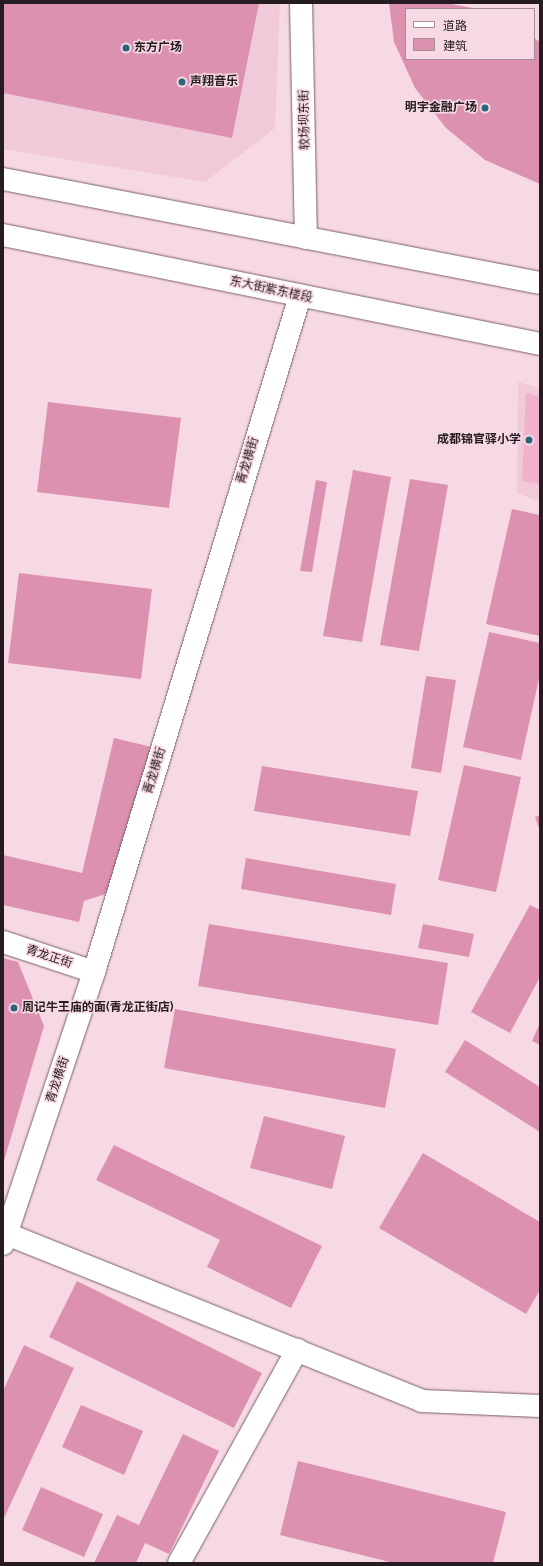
<!DOCTYPE html>
<meta charset="utf-8">
<style>
body{margin:0}
#map{position:relative;width:543px;height:1566px;overflow:hidden;background:#f7d9e4;font-family:Raleway,"Noto Sans SC",sans-serif}
div>[style]{position:absolute}
[style*='--x']{left:calc(var(--x)*1px);top:calc(var(--y)*1px);width:calc(var(--w)*1px);rotate:calc(var(--a)*1deg)}
.built>*{inset:0;background:#f0cad9}
.green>*{inset:0;background:#f2b1cb}
.building>*{inset:0;background:#dc91b0}
.roads{filter:drop-shadow(0 0 1px #795f69) drop-shadow(0 0 1px #795f69)}
.street>*{height:22px;margin:-11px;padding:0 11px;transform-origin:11px;border-radius:11px;background:#fff}
.primary>*{height:22px;margin:-11px;padding:0 11px;transform-origin:11px;border-radius:11px;background:#fff}
.dots>*{width:11px;height:11px;translate:-50% -50%;box-sizing:border-box;border:2px solid #f7d9e4;border-radius:50%}
span{translate:-50% -50%;white-space:nowrap;text-align:center;line-height:1.15;-webkit-text-stroke:3px #f7d9e4;paint-order:stroke}
.poi-label{font-size:12px;color:#261b20;font-weight:700}
.left{translate:0 -50%;text-align:left}
.right{translate:-100% -50%;text-align:right}
.street-label{font-size:12px;color:#261b20}
.frame{position:absolute;inset:0;border:4px solid #261b20;pointer-events:none}
.legend{position:absolute;left:405px;top:8px;width:130px;height:52px;box-sizing:border-box;background:#f7d9e4;border:1px solid #a38d96;margin:0;padding:5px 7px;list-style:none;font-size:12px;color:#261b20}
.legend li{display:flex;align-items:center;gap:8px;height:20px}
.legend b{width:20px;border:1px solid #a38d96}
</style>
<div id="map">
<div class="built">
<div style="clip-path:polygon(3px 3px,280px 3px,275px 128px,205px 182px,3px 149px)"></div>
<div style="clip-path:polygon(518px 382px,540px 388px,540px 502px,517px 493px)"></div>
</div>
<div class="green">
<div style="clip-path:polygon(526px 393px,540px 397px,540px 484px,522px 481px)"></div>
</div>
<div class="building">
<div style="clip-path:polygon(3px 3px,259px 3px,232px 138px,3px 93px)"></div>
<div style="clip-path:polygon(389px 3px,446px 3px,478px 9px,406px 9px,406px 59px,534px 59px,534px 38px,540px 42px,540px 184px,485px 160px,446px 128px,415px 88px,394px 42px)"></div>
<div style="clip-path:polygon(48px 402px,181px 418px,169px 508px,37px 492px)"></div>
<div style="clip-path:polygon(353px 470px,391px 477px,362px 642px,323px 636px)"></div>
<div style="clip-path:polygon(410px 479px,448px 485px,419px 651px,380px 645px)"></div>
<div style="clip-path:polygon(316px 480px,327px 482px,312px 572px,300px 571px)"></div>
<div style="clip-path:polygon(512px 509px,540px 515px,540px 636px,486px 624px)"></div>
<div style="clip-path:polygon(19px 573px,152px 589px,141px 679px,8px 663px)"></div>
<div style="clip-path:polygon(489px 632px,540px 643px,540px 674px,521px 760px,463px 747px)"></div>
<div style="clip-path:polygon(426px 676px,456px 680px,441px 773px,411px 768px)"></div>
<div style="clip-path:polygon(114px 738px,152px 747px,118px 890px,84px 901px,79px 922px,3px 905px,3px 855px,82px 873px)"></div>
<div style="clip-path:polygon(464px 765px,521px 777px,496px 892px,438px 880px)"></div>
<div style="clip-path:polygon(262px 766px,418px 791px,410px 836px,254px 811px)"></div>
<div style="clip-path:polygon(540px 815px,540px 831px,535px 817px)"></div>
<div style="clip-path:polygon(246px 858px,396px 884px,391px 915px,241px 889px)"></div>
<div style="clip-path:polygon(530px 905px,540px 910px,540px 977px,510px 1033px,471px 1012px)"></div>
<div style="clip-path:polygon(209px 924px,448px 963px,438px 1025px,198px 986px)"></div>
<div style="clip-path:polygon(423px 924px,474px 934px,469px 957px,418px 948px)"></div>
<div style="clip-path:polygon(3px 958px,18px 962px,44px 1026px,3px 1164px)"></div>
<div style="clip-path:polygon(175px 1009px,396px 1049px,385px 1108px,164px 1068px)"></div>
<div style="clip-path:polygon(540px 1023px,540px 1045px,532px 1041px)"></div>
<div style="clip-path:polygon(465px 1040px,540px 1087px,540px 1132px,445px 1072px)"></div>
<div style="clip-path:polygon(264px 1116px,345px 1136px,332px 1189px,250px 1168px)"></div>
<div style="clip-path:polygon(114px 1145px,322px 1246px,291px 1308px,207px 1267px,220px 1240px,96px 1180px)"></div>
<div style="clip-path:polygon(423px 1153px,540px 1222px,540px 1290px,526px 1314px,379px 1228px)"></div>
<div style="clip-path:polygon(77px 1281px,262px 1373px,234px 1428px,49px 1337px)"></div>
<div style="clip-path:polygon(24px 1345px,74px 1368px,3px 1520px,3px 1391px)"></div>
<div style="clip-path:polygon(81px 1405px,143px 1431px,124px 1475px,62px 1447px)"></div>
<div style="clip-path:polygon(183px 1434px,219px 1451px,169px 1554px,145px 1543px,136px 1563px,94px 1563px,117px 1515px,139px 1525px)"></div>
<div style="clip-path:polygon(298px 1461px,506px 1512px,493px 1563px,394px 1563px,280px 1535px)"></div>
<div style="clip-path:polygon(41px 1487px,103px 1514px,84px 1557px,22px 1530px)"></div>
</div>
<div class="roads">
<div class="street">
<div style="--x:301;--y:3;--w:235;--a:88.8"></div>
<div style="--x:3;--y:942;--w:96;--a:18.2"></div>
<div style="--x:7;--y:1234;--w:447;--a:21.9"></div>
<div style="--x:422;--y:1401;--w:118;--a:2.4"></div>
<div style="--x:3;--y:1244;--w:287;--a:-71.5"></div>
<div style="--x:94;--y:972;--w:707;--a:-73.05"></div>
<div style="--x:179;--y:1563;--w:244;--a:-61"></div>
</div>
<div class="primary">
<div style="--x:3;--y:179;--w:547;--a:10.96"></div>
<div style="--x:3;--y:235;--w:548;--a:11.47"></div>
</div>
</div>
<div class="dots">
<div style="left:126px;top:48px;background:#27667b"></div>
<div style="left:182px;top:82px;background:#27667b"></div>
<div style="left:485px;top:108px;background:#27667b"></div>
<div style="left:529px;top:440px;background:#27667b"></div>
<div style="left:14px;top:1008px;background:#27667b"></div>
</div>
<div class="poi-label">
<span class="left" style="left:134px;top:48px">东方广场</span>
<span class="left" style="left:190px;top:82px">声翔音乐</span>
<span class="right" style="left:477px;top:108px">明宇金融广场</span>
<span class="right" style="left:521px;top:440px">成都锦官驿小学</span>
<span class="left" style="left:22px;top:1008px">周记牛王庙的面(青龙正街店)</span>
</div>
<div class="street-label">
<span style="left:305px;top:120px;rotate:-91deg">较场坝东街</span>
<span style="left:271px;top:290px;rotate:12deg">东大街紫东楼段</span>
<span style="left:248px;top:461px;rotate:-73deg">青龙横街</span>
<span style="left:155px;top:771px;rotate:-73deg">青龙横街</span>
<span style="left:49px;top:957px;rotate:18deg">青龙正街</span>
<span style="left:58px;top:1080px;rotate:-72deg">青龙横街</span>
</div>
<div class="frame"></div>
<ul class="legend">
<li><b style="height:5px;background:#fff"></b>道路</li>
<li><b style="height:11px;background:#dc91b0"></b>建筑</li>
</ul>
</div>
